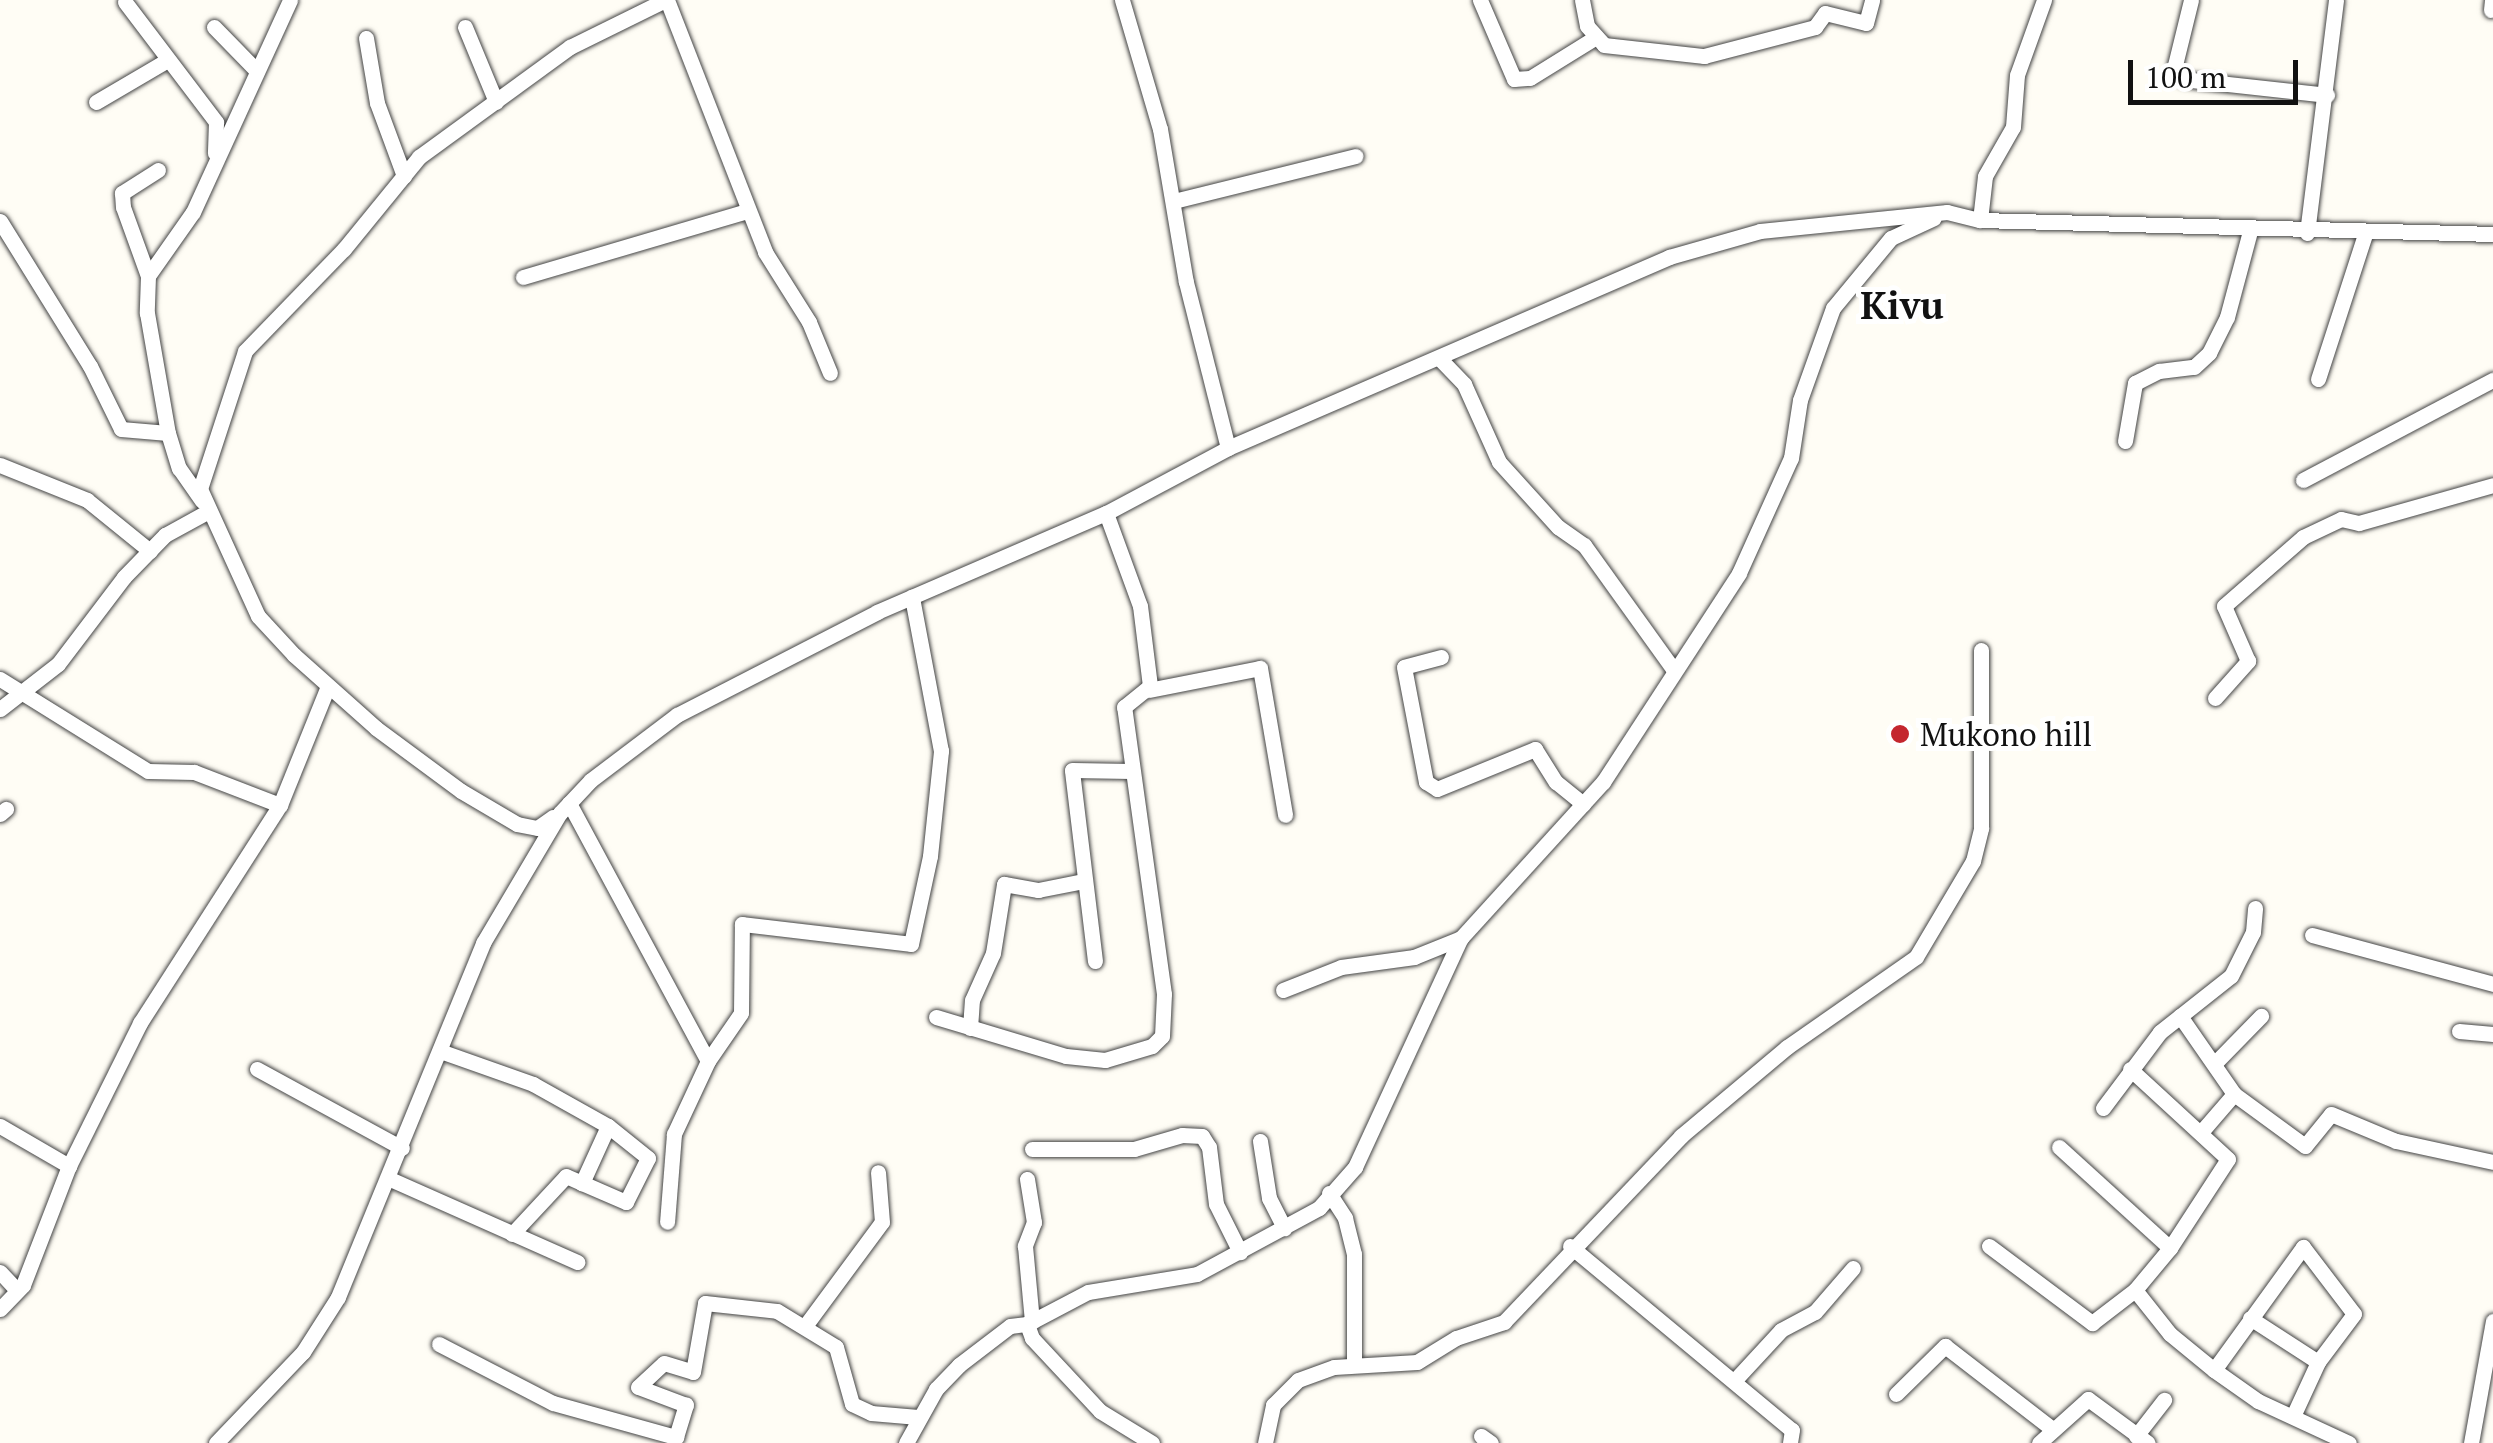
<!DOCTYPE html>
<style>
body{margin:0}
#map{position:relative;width:2493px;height:1443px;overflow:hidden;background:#fffdf5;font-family:"PT Serif",serif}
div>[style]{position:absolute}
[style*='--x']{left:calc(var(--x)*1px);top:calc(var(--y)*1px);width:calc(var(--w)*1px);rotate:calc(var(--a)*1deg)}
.roads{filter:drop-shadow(0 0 2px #444) drop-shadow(0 0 2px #444)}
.minor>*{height:15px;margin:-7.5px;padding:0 7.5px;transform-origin:7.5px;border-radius:7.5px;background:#fff}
.dots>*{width:28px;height:28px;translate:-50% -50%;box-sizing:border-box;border:5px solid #fff;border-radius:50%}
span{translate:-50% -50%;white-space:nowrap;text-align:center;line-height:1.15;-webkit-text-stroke:10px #fff;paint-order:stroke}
.poi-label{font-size:32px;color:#111}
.left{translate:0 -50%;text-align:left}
.quarter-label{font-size:38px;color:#111;font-weight:700}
.scale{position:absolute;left:2128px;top:60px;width:170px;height:45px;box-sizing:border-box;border:5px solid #111;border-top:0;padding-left:12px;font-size:30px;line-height:35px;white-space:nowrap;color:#111;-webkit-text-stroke:8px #fff;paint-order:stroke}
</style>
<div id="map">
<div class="roads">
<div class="minor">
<div style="--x:667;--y:0;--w:270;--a:68.7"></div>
<div style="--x:765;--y:252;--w:83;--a:57.8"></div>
<div style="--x:809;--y:322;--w:55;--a:67.6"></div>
<div style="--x:1122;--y:0;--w:134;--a:73.6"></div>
<div style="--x:1160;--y:129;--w:155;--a:80.4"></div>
<div style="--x:1186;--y:282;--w:171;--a:75.8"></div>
<div style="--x:1480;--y:0;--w:86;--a:66.7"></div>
<div style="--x:1514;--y:79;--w:16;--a:-4"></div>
<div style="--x:1530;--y:78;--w:78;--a:-31.8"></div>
<div style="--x:1582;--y:0;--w:26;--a:79"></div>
<div style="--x:1587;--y:26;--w:25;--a:48"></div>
<div style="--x:1604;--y:45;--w:101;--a:6.3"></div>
<div style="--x:1704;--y:56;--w:115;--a:-14.6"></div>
<div style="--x:1815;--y:27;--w:17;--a:-54"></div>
<div style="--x:1825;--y:13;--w:42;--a:13.7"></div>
<div style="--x:1866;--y:23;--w:24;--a:-75"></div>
<div style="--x:2191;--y:0;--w:67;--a:103.8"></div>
<div style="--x:2175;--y:65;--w:16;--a:60"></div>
<div style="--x:2183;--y:79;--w:145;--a:6.3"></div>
<div style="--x:125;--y:2;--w:151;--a:52.8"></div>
<div style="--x:216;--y:122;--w:31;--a:92"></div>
<div style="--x:2491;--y:10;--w:10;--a:-84"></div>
<div style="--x:214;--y:27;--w:59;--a:45.7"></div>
<div style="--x:465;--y:27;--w:81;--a:67.5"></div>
<div style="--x:366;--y:38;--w:66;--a:80.4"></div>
<div style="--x:377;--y:103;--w:78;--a:69.7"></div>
<div style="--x:96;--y:102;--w:81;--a:-30.4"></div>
<div style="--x:158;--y:170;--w:43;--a:147.4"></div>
<div style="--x:122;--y:193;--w:14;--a:86"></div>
<div style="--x:123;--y:207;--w:73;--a:70.1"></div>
<div style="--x:148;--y:276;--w:37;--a:92"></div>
<div style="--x:147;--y:313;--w:122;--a:80.1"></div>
<div style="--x:168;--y:433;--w:37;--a:73"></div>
<div style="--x:179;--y:468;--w:40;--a:55.1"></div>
<div style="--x:1174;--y:201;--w:187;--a:-13.9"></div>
<div style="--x:1980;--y:220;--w:44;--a:-83.5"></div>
<div style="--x:1985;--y:176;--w:56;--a:-60.3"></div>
<div style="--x:2013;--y:127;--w:52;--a:-85.6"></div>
<div style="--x:2017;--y:75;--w:80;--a:-70.2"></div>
<div style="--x:0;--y:221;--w:171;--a:58.2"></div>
<div style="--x:90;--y:366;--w:70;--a:63.8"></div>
<div style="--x:121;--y:429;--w:47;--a:4.9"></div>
<div style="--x:2307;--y:233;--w:235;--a:-82.9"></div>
<div style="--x:148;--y:276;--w:78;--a:-54.9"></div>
<div style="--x:193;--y:212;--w:233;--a:-65.4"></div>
<div style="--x:523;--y:277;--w:234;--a:-16.4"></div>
<div style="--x:1440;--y:359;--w:35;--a:46"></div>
<div style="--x:1464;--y:384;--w:85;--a:65.8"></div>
<div style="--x:1499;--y:462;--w:88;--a:47.8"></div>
<div style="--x:1558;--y:527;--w:32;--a:35"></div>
<div style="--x:1584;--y:545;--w:153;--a:54.3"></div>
<div style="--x:2318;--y:379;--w:152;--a:-72"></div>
<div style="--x:2125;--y:441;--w:59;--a:-80.2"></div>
<div style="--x:2135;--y:383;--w:27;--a:-27"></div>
<div style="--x:2159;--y:371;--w:35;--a:-7"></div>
<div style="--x:2194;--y:367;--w:21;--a:-43"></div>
<div style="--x:2209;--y:353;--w:40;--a:-63.4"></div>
<div style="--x:2227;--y:317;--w:89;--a:-75"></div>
<div style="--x:0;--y:465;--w:94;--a:21.9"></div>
<div style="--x:87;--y:500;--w:81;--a:39"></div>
<div style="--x:2303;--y:480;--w:215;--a:-27.8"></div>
<div style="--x:1441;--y:657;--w:38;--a:165"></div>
<div style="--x:1404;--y:667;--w:117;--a:79.2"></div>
<div style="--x:1426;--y:782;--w:13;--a:32"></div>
<div style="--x:1437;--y:789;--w:106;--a:-22.2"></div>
<div style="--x:1535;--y:749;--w:39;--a:58"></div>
<div style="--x:1556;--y:782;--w:35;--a:39"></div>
<div style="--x:0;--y:679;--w:174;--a:31.9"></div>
<div style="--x:148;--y:771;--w:46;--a:1.2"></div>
<div style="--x:194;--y:772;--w:92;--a:21"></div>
<div style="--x:1149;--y:690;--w:113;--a:-11.2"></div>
<div style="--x:1260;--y:668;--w:149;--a:80.3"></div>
<div style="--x:2215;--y:698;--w:50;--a:-48.3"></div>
<div style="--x:2248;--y:661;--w:60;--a:-113.6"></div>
<div style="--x:2224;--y:606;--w:105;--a:-41.1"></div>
<div style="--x:2303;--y:537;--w:42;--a:-25.3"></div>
<div style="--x:2341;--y:519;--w:18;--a:13"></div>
<div style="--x:2359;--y:523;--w:139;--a:-15.8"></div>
<div style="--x:0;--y:709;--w:73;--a:-37.8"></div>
<div style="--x:58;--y:664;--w:109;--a:-52.8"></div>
<div style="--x:124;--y:577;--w:59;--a:-45.7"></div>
<div style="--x:165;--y:535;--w:48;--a:-28.7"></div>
<div style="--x:569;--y:803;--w:293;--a:61.7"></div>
<div style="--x:708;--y:1061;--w:81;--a:115"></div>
<div style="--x:674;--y:1134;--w:88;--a:94.5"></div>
<div style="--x:0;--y:814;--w:8;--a:-40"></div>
<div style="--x:553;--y:817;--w:19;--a:145"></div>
<div style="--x:537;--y:828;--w:20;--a:-169"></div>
<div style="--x:517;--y:824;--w:65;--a:-149.5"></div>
<div style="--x:461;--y:791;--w:106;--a:-143.5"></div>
<div style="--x:376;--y:728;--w:110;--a:-138.3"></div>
<div style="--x:294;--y:655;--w:53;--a:-132.7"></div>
<div style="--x:258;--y:616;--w:140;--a:-114.5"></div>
<div style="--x:200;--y:489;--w:145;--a:-71.9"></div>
<div style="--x:245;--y:351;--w:142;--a:-45.9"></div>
<div style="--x:344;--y:249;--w:119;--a:-50.8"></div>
<div style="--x:419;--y:157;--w:187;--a:-36.1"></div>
<div style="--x:570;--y:47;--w:106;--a:-26.3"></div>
<div style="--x:2312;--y:935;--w:188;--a:15.1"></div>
<div style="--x:1095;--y:961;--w:192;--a:-96.9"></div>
<div style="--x:1072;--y:770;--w:59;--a:1"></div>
<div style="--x:1283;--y:990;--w:62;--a:-21.6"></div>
<div style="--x:1341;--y:967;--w:74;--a:-7.8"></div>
<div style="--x:1414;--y:957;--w:51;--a:-22"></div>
<div style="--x:2180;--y:1016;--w:95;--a:55.3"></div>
<div style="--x:2234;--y:1094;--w:88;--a:36.2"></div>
<div style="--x:2305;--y:1146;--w:41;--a:-50.9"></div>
<div style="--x:2331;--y:1114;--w:70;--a:22.6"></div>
<div style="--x:2396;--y:1141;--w:99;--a:12.2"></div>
<div style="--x:936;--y:1017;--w:136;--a:16.7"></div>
<div style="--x:1066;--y:1056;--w:39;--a:6"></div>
<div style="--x:1105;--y:1060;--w:49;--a:-16.6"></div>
<div style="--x:1152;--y:1046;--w:14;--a:-45"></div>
<div style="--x:1162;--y:1036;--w:42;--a:-87.3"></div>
<div style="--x:1164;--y:994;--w:290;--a:-97.9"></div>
<div style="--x:1124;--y:707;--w:33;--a:-39"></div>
<div style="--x:1150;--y:686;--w:81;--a:-97.1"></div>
<div style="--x:1140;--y:606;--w:99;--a:-110.1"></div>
<div style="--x:970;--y:1028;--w:28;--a:-86"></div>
<div style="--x:972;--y:1000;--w:51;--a:-65.9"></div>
<div style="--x:993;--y:953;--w:70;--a:-80.9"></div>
<div style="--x:1004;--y:884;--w:35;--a:10"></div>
<div style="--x:1038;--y:890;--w:47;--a:-11.1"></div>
<div style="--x:2459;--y:1031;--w:34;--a:5"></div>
<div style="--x:440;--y:1051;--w:99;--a:19.5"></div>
<div style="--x:533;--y:1084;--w:86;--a:29.2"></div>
<div style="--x:708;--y:1061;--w:58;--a:-55.5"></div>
<div style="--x:741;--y:1013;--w:89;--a:-89.4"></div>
<div style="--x:742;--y:924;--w:170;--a:6.7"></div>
<div style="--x:911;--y:944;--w:90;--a:-77.8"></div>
<div style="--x:930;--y:856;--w:106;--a:-84"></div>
<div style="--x:941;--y:751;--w:157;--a:-100.7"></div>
<div style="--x:2215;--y:1063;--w:66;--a:-45.6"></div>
<div style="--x:257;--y:1069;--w:165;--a:28.6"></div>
<div style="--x:2103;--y:1108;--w:95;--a:-53.1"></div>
<div style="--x:2160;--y:1032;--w:90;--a:-38.3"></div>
<div style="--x:2231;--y:976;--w:49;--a:-63.4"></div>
<div style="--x:2253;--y:932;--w:24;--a:-85"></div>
<div style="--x:0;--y:1126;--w:80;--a:30.1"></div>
<div style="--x:2202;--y:1131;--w:49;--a:-49.1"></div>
<div style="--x:1260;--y:1141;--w:58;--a:81"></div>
<div style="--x:1269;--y:1198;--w:34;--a:63"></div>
<div style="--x:2059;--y:1147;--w:150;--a:42.3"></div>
<div style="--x:1032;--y:1149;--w:102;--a:0"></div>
<div style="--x:1134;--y:1149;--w:50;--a:-16.3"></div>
<div style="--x:1182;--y:1135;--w:20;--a:3"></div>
<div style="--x:1202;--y:1136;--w:13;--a:58"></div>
<div style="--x:1209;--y:1147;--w:57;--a:83"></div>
<div style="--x:1216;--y:1204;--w:54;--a:63.4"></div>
<div style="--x:390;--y:1179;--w:205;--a:23.9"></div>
<div style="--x:1027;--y:1179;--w:44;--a:80.8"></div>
<div style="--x:1034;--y:1222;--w:26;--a:111"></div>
<div style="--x:1025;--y:1246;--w:76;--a:84.7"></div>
<div style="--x:1329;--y:1193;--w:30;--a:57"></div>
<div style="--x:1345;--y:1218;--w:37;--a:76"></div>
<div style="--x:1354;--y:1254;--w:111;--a:90"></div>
<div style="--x:512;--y:1234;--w:79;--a:-47"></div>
<div style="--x:566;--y:1176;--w:17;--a:24"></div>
<div style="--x:582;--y:1183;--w:48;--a:23.4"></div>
<div style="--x:626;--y:1202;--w:49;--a:-63.4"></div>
<div style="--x:648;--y:1158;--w:51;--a:-141.3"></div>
<div style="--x:608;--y:1126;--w:63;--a:114.5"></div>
<div style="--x:1570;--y:1246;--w:288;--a:39.7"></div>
<div style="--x:1792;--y:1430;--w:13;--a:99"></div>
<div style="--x:1989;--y:1246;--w:129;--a:36.8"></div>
<div style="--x:2092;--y:1323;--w:54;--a:-37.5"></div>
<div style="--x:2135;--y:1290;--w:55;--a:-50.2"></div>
<div style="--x:2170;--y:1248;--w:106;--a:-56.9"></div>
<div style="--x:2228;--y:1159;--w:133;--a:-137.4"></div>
<div style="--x:0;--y:1272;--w:22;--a:47"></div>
<div style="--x:2135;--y:1290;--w:56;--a:51.5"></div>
<div style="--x:2170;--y:1334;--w:57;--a:39.3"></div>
<div style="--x:2214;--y:1370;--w:54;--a:35.2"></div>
<div style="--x:2258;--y:1401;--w:100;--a:24.8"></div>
<div style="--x:0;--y:1309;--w:33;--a:-46"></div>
<div style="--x:23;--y:1285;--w:128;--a:-68.9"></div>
<div style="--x:69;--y:1166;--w:160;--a:-63.6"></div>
<div style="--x:140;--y:1023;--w:259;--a:-57.3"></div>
<div style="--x:280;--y:805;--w:128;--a:-68"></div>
<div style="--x:2250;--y:1318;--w:81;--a:32.9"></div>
<div style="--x:805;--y:1326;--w:129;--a:-53.5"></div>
<div style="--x:882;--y:1222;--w:50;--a:-94.6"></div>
<div style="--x:439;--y:1344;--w:128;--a:27.4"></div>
<div style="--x:553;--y:1403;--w:128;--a:15.5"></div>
<div style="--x:676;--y:1437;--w:34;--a:-73"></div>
<div style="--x:686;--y:1405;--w:51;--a:-159.4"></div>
<div style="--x:638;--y:1387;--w:35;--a:-43"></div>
<div style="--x:664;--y:1363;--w:30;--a:17"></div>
<div style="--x:693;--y:1372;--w:70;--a:-80.1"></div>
<div style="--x:705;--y:1303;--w:72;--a:6.3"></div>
<div style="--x:777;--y:1311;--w:69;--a:31.4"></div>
<div style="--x:836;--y:1347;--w:59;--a:74.3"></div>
<div style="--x:852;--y:1404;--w:21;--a:25"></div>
<div style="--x:871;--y:1413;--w:47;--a:4.9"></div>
<div style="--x:2214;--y:1370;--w:152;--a:-54.1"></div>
<div style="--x:2303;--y:1247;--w:84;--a:52.7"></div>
<div style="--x:2354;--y:1314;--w:60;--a:126.9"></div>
<div style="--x:2318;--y:1362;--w:57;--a:114.8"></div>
<div style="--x:1734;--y:1381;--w:69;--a:-47.3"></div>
<div style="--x:1781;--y:1330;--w:38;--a:-28"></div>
<div style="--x:1815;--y:1312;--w:58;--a:-49.2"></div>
<div style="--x:1896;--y:1394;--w:69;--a:-44.4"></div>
<div style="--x:1945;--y:1346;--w:134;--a:37.7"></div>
<div style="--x:1481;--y:1436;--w:12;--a:35"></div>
<div style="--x:2136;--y:1436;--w:46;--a:-52.1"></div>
<div style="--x:216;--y:1443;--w:126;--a:-46.3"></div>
<div style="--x:303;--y:1352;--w:65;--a:-57.5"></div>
<div style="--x:338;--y:1297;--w:383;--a:-67.7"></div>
<div style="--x:483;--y:943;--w:151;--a:-59.4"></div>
<div style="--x:560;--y:813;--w:45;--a:-46.8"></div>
<div style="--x:591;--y:780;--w:108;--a:-37.1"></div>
<div style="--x:677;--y:715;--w:225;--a:-27.2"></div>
<div style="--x:877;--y:612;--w:249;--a:-23.4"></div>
<div style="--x:1106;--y:513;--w:138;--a:-28"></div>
<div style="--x:1228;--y:448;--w:481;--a:-23.4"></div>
<div style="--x:1669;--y:257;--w:95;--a:-15.9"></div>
<div style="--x:1760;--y:231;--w:188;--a:-5.8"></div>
<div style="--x:1947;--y:212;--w:34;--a:14"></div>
<div style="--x:1980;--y:220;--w:513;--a:1.56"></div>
<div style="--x:906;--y:1443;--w:62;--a:-60.9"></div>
<div style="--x:936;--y:1389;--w:33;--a:-46"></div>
<div style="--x:959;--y:1365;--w:64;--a:-37.4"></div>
<div style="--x:1010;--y:1326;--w:17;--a:-7"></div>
<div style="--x:1152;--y:1443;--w:61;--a:-148.4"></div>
<div style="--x:1100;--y:1411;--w:100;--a:-133"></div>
<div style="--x:1032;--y:1338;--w:15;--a:-110"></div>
<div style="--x:1027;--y:1324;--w:69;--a:-27.7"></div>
<div style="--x:1088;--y:1292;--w:110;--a:-9.4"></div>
<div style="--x:1197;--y:1274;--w:139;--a:-28.4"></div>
<div style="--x:1319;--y:1208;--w:55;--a:-48.7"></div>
<div style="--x:1355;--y:1167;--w:252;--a:-65.2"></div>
<div style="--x:1461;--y:938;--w:211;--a:-47.7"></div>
<div style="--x:1603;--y:782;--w:249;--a:-56.9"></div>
<div style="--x:1739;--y:573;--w:126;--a:-65.7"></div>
<div style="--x:1791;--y:458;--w:59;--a:-81.2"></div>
<div style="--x:1800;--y:400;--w:98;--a:-70.3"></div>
<div style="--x:1833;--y:308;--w:91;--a:-50.4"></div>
<div style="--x:1891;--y:238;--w:47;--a:-24.9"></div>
<div style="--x:1265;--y:1443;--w:39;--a:-78"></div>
<div style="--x:1273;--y:1405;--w:35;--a:-45"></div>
<div style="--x:1298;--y:1380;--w:38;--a:-20"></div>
<div style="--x:1334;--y:1367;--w:83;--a:-3.4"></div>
<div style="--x:1417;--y:1362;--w:46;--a:-31.6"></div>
<div style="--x:1456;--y:1338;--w:51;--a:-18.4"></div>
<div style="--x:1504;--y:1322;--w:257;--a:-46.4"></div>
<div style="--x:1681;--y:1136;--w:138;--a:-40"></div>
<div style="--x:1787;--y:1047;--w:157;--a:-34.9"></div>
<div style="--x:1916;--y:957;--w:112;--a:-59.3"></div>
<div style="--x:1973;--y:861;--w:34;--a:-76"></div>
<div style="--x:1981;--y:828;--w:178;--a:-90"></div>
<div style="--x:2039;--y:1443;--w:66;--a:-41.9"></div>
<div style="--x:2088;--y:1399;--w:74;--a:36.3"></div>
<div style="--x:2471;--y:1443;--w:124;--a:-79.8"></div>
</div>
</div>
<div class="dots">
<div style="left:1900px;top:734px;background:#c4262e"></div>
</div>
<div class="poi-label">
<span class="left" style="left:1920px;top:734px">Mukono hill</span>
</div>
<div class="quarter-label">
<span style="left:1902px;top:306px">Kivu</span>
</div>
<div class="scale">100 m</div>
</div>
